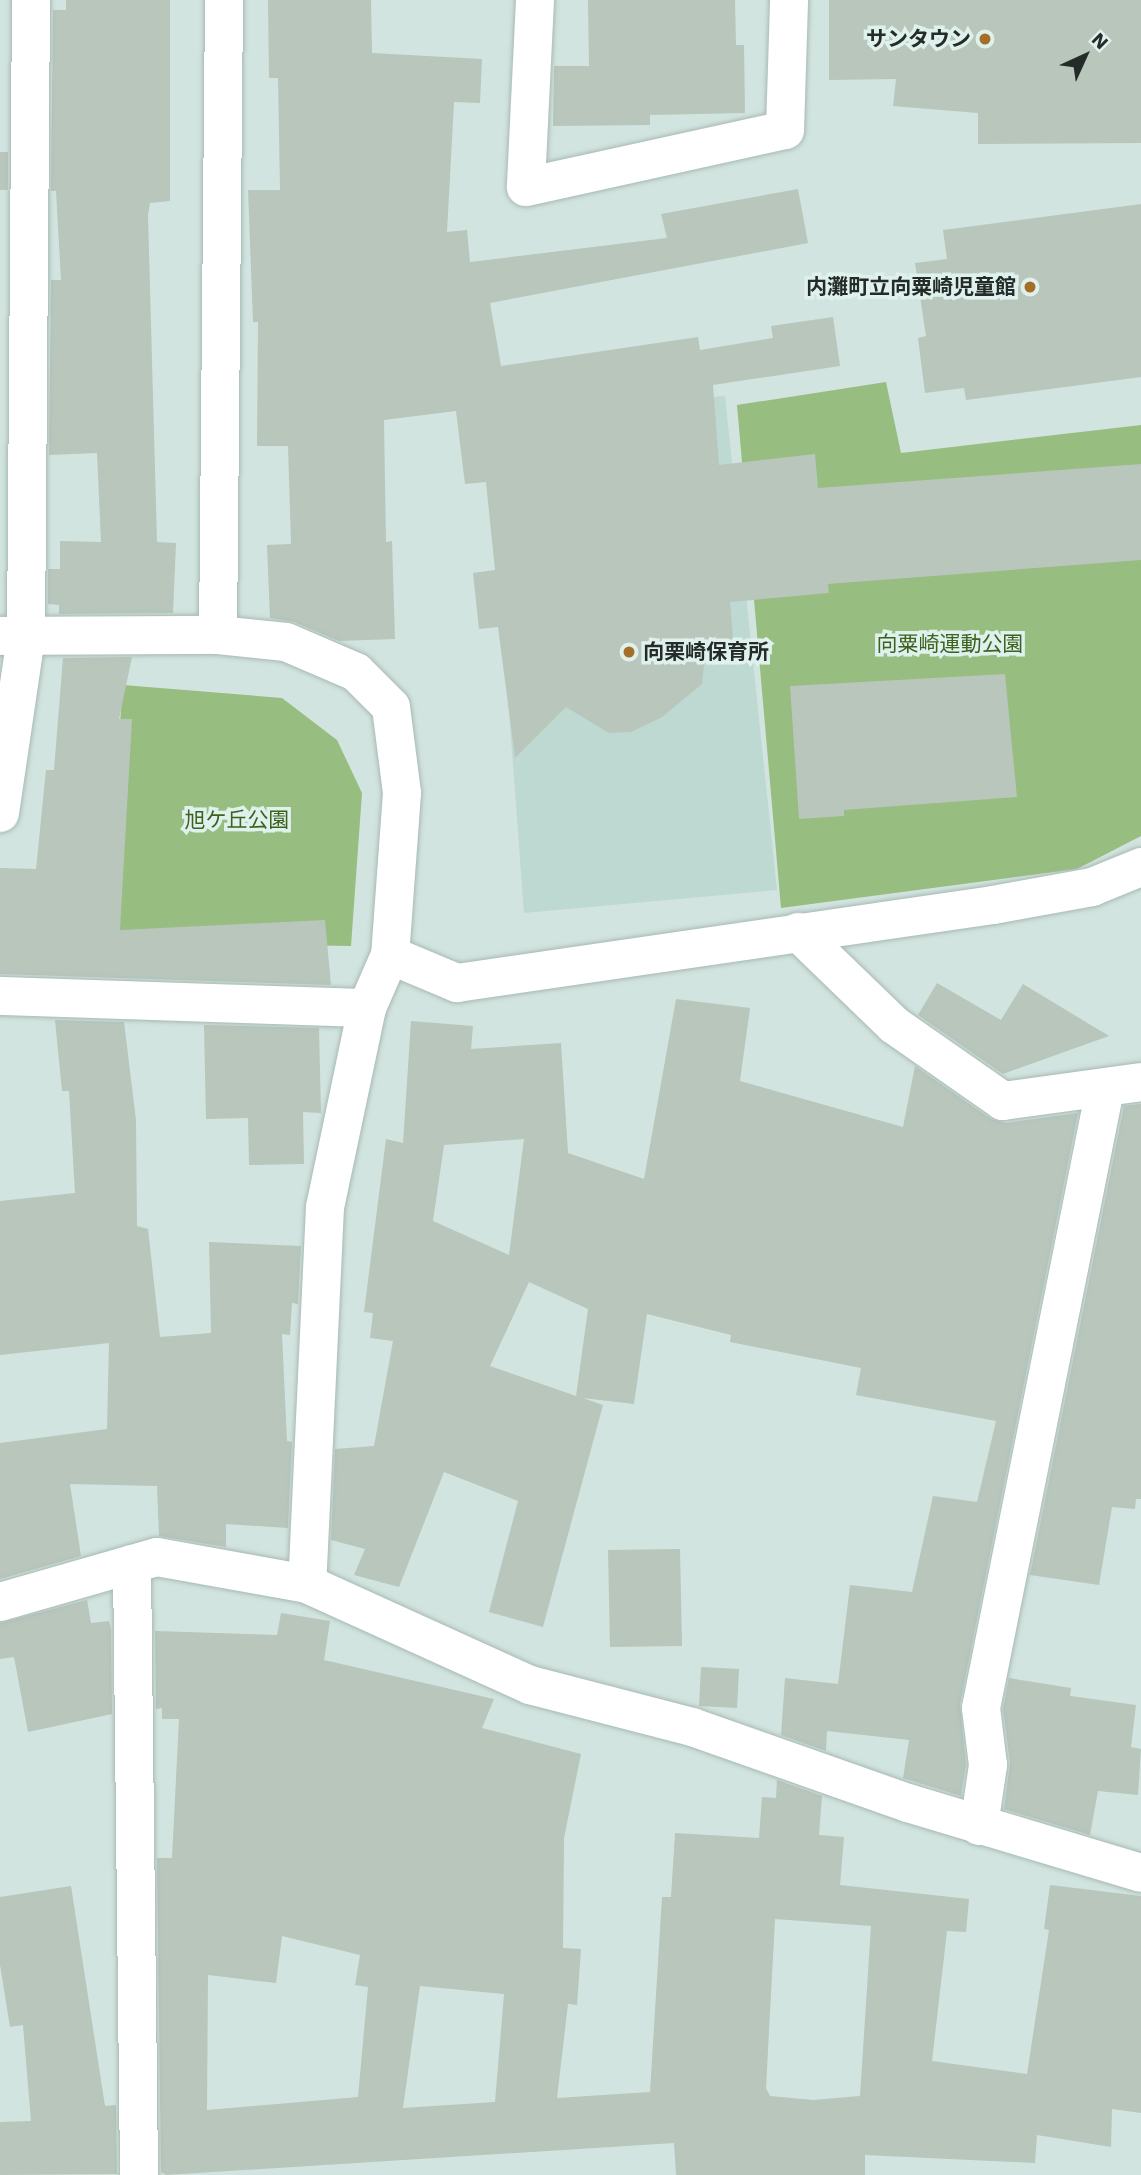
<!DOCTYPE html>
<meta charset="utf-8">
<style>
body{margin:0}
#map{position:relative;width:1141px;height:2175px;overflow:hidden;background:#d2e4df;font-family:"Work Sans","Noto Sans JP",sans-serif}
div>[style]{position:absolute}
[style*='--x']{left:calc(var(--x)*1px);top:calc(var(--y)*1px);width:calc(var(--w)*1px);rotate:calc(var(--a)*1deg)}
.built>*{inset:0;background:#bed8d2}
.green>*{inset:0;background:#97bd80}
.building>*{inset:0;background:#b8c6bc}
.roads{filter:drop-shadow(0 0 2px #a7b9b4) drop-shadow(0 0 2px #a7b9b4)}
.minor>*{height:38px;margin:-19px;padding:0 19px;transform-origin:19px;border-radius:19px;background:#fff}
.dots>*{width:19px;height:19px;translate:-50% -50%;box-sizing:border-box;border:4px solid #dff1ec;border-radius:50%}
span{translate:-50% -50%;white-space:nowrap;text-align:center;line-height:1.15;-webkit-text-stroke:7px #dff1ec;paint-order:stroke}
.poi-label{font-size:21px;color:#242b29;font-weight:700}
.right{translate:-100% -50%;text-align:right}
.left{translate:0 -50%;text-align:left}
.park-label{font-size:21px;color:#3c621e}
.north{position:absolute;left:1050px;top:21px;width:70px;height:70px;-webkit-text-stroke:5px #dff1ec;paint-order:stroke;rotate:45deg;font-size:19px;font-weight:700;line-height:28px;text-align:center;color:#242b29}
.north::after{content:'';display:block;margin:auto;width:24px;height:32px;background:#242b29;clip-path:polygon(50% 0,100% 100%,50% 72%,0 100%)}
</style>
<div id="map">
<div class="built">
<div style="clip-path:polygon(725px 396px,777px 890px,524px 913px,487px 415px)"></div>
</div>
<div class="green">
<div style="clip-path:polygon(886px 382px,901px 453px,1141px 425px,1141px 836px,1077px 869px,781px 908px,737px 405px)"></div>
<div style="clip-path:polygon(123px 685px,282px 698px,337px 740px,362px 793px,351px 946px,103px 942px)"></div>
</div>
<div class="building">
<div style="clip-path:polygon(66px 0,170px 0,170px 201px,150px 203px,148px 215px,157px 542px,176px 543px,173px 613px,59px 614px,59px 605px,48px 604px,48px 569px,60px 569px,60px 541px,101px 542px,97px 453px,49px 455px,51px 280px,61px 280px,56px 191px,51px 191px,53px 10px,66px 10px)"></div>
<div style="clip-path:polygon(268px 0,371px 0,372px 53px,482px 59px,480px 103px,454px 102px,447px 232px,467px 230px,470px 262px,667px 238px,661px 214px,798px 189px,808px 243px,490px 303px,501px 366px,698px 337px,700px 350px,773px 338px,771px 326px,833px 317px,840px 366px,713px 385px,719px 465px,815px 454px,818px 488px,1141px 464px,1141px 560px,828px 584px,829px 593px,730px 602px,735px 662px,704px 664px,702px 684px,662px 717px,631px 732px,609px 733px,566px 707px,515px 758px,498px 627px,479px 629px,473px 573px,495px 570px,486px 482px,465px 484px,456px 411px,384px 420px,386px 542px,392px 541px,395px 639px,339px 641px,294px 622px,270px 618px,267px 545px,291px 544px,288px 446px,257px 446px,258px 322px,253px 322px,248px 190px,280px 190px,278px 78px,269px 78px)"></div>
<div style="clip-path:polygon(588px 0,735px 0,736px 45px,744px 45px,745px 113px,650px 115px,650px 125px,553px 126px,554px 66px,589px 66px)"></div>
<div style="clip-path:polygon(829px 0,1141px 0,1141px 143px,978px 144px,978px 113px,893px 106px,896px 79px,829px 80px)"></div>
<div style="clip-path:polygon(0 152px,8px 152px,8px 190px,0 190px)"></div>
<div style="clip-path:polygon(1141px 204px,1141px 377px,966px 400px,964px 388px,925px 393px,918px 338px,926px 336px,915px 263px,947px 259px,943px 230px)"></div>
<div style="clip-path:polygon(132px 657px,119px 719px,132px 719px,120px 930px,325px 920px,331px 985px,0 974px,0 868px,36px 869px,46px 770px,54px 770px,63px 658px)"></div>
<div style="clip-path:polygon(1005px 674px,1017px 797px,844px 810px,844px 816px,799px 819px,790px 686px)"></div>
<div style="clip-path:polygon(937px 983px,1001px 1020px,1023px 984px,1109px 1036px,1003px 1074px,918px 1015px)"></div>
<div style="clip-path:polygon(evenodd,676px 999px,750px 1008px,740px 1081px,903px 1127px,915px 1066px,991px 1119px,1006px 1123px,1078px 1113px,960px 1704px,966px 1765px,961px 1796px,903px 1778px,909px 1740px,827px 1731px,826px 1751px,781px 1735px,785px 1678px,838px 1684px,850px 1585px,912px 1592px,933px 1496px,977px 1502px,996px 1421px,856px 1395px,861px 1368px,730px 1342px,731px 1335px,647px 1314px,634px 1404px,583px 1398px,603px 1405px,543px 1627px,489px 1612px,518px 1501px,444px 1472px,399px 1587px,354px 1575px,365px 1549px,331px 1540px,335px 1449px,374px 1446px,393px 1341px,370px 1338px,373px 1313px,364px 1312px,386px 1139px,403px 1143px,411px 1021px,473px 1026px,471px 1049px,561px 1043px,568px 1153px,644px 1179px,676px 999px,524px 1139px,509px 1255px,433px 1221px,444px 1145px,524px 1139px,676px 999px,529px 1282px,588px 1309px,576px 1396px,490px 1366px,529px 1282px)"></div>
<div style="clip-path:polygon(55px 1020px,124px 1022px,136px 1120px,137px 1226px,148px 1229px,160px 1337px,211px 1333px,209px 1242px,301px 1246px,298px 1304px,292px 1303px,290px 1335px,282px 1334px,287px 1441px,292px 1442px,288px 1528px,226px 1524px,226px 1547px,159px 1536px,157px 1486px,70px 1484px,81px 1556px,0 1579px,0 1443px,107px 1429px,109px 1343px,0 1355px,0 1201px,75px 1193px,69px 1091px,62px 1091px)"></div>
<div style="clip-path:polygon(204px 1025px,319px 1028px,321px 1113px,303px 1112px,304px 1164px,249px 1165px,248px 1118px,206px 1119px)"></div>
<div style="clip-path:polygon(1141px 1104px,1141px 1499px,1136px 1499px,1135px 1509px,1112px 1507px,1099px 1585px,1030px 1575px,1124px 1106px)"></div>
<div style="clip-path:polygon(680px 1549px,682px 1646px,610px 1647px,608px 1550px)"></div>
<div style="clip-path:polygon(87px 1600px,91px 1623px,109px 1621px,111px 1630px,112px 1714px,28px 1732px,14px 1657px,0 1659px,0 1623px)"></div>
<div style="clip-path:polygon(evenodd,281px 1613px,330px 1621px,324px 1660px,494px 1699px,482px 1728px,581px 1754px,564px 1838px,563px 1948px,581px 1949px,577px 2005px,568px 2004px,557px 2098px,650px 2092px,662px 1897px,671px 1897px,675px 1833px,759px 1838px,762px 1797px,776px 1798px,777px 1780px,822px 1796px,819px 1835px,844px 1837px,840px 1885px,969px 1899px,966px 1932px,947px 1931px,932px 2061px,1027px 2074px,1049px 1930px,1044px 1929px,1050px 1885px,1141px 1896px,1141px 2113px,1112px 2109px,1111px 2147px,1037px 2135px,1035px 2163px,865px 2155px,865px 2175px,676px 2175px,674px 2143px,166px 2175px,161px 2172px,157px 1858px,172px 1858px,179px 1719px,162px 1719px,162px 1708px,156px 1709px,155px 1631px,277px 1635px,281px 1613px,775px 1919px,871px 1926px,860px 2096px,813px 2100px,770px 2096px,766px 2088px,775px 1919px,281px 1613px,282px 1936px,360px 1955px,355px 1985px,368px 1987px,358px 2097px,207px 2110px,208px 1975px,276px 1983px,282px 1936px,281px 1613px,420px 1986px,504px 1994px,495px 2102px,403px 2108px,420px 1986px)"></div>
<div style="clip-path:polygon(701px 1667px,739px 1669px,737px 1708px,699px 1706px)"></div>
<div style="clip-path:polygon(1009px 1678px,1071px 1688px,1070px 1696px,1078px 1697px,1136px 1705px,1131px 1747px,1141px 1749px,1138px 1795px,1098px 1791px,1090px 1835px,1004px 1809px,1010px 1763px,1003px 1709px)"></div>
<div style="clip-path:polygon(71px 1886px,105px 2106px,116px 2105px,117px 2174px,0 2175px,0 2122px,31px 2121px,23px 2025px,10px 2027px,0 1965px,0 1897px)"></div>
</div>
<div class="roads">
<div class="minor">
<div style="--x:224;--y:0;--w:635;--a:90.54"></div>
<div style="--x:218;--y:635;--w:68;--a:5.9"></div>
<div style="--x:286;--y:642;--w:76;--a:23.2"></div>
<div style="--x:356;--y:672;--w:49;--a:45"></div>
<div style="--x:391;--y:707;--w:87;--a:82.7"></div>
<div style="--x:402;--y:793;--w:162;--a:94.2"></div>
<div style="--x:390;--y:955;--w:58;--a:113.5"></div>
<div style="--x:367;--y:1008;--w:203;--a:101.9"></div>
<div style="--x:325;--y:1207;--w:377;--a:92.7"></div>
<div style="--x:535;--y:0;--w:187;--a:92.8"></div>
<div style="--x:526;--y:187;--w:265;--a:-12.4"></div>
<div style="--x:785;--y:130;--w:130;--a:-88.2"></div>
<div style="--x:0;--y:636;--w:218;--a:-0.3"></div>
<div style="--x:0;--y:813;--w:178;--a:-81.6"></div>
<div style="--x:26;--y:637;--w:637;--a:-89.55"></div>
<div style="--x:798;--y:932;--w:134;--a:44.1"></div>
<div style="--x:894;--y:1025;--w:133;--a:34.9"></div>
<div style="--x:1003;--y:1101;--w:139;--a:-7.8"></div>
<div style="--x:390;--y:955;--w:73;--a:22.7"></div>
<div style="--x:457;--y:983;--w:542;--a:-8.28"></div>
<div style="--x:993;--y:905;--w:101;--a:-10.3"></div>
<div style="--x:1092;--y:887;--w:53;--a:-22.2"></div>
<div style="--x:0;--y:996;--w:367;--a:1.9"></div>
<div style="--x:132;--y:1564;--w:611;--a:89.34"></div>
<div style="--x:0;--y:1602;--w:163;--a:-16"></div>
<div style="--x:157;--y:1557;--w:152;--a:10.2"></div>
<div style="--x:307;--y:1584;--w:245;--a:24.4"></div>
<div style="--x:530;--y:1685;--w:167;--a:14.5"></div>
<div style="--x:692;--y:1727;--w:229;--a:19.4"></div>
<div style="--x:908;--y:1803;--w:243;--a:16.7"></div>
<div style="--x:979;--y:1826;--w:62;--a:-81.6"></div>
<div style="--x:988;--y:1765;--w:57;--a:-97"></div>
<div style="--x:981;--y:1708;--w:631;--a:-78.67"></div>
</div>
</div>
<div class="dots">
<div style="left:985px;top:39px;background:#a47029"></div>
<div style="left:1030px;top:287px;background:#a47029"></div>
<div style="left:629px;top:652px;background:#a47029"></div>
</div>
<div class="poi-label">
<span class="right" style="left:971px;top:39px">サンタウン</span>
<span class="right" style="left:1016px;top:287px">内灘町立向粟崎児童館</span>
<span class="left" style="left:643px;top:652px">向栗崎保育所</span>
</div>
<div class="park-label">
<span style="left:950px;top:644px">向粟崎運動公園</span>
<span style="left:237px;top:820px">旭ケ丘公園</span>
</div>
<div class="north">N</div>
</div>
